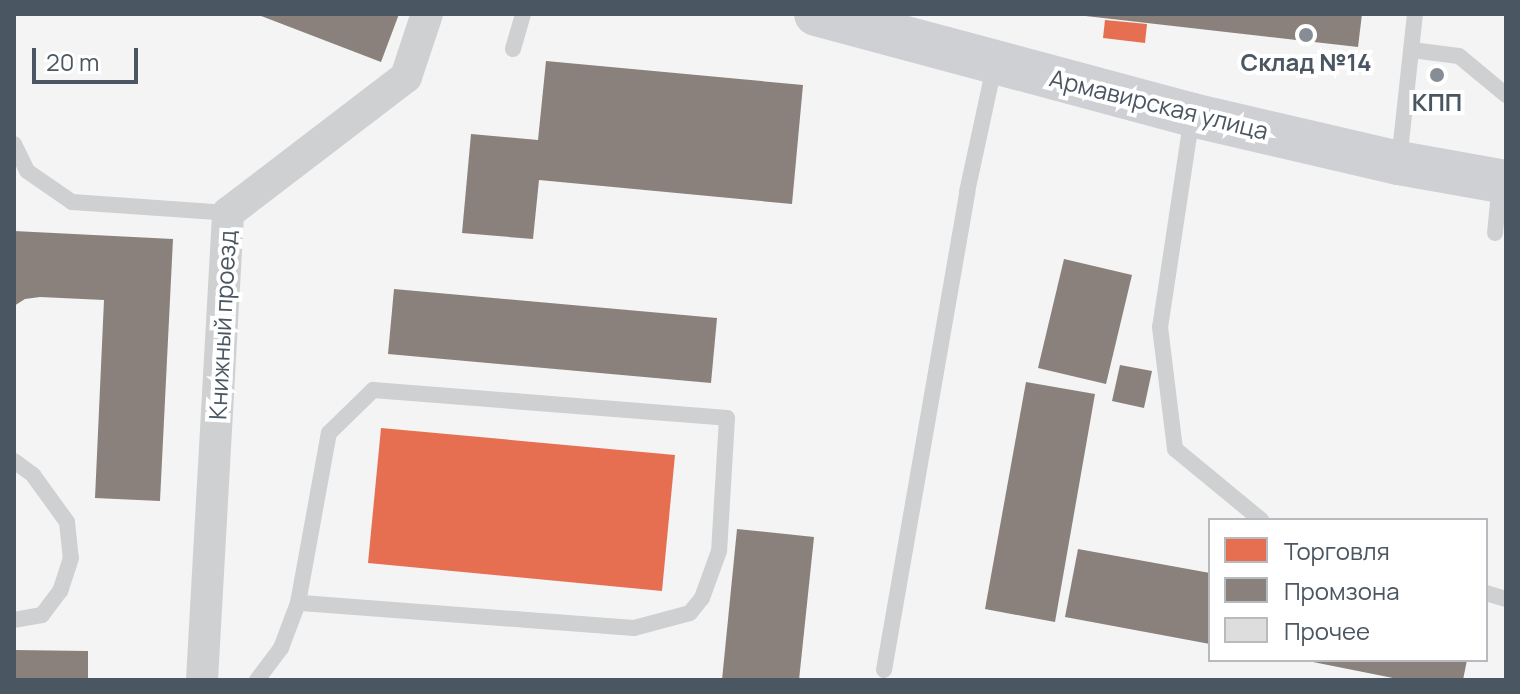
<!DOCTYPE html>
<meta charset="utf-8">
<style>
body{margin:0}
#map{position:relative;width:1520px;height:694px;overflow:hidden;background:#f4f4f4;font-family:Manrope,sans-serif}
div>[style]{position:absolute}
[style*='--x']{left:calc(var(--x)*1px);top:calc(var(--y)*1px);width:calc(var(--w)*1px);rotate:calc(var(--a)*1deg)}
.shops>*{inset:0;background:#e76f51}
.industry>*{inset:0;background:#8a817c}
.building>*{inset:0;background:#ddddde}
.lane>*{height:16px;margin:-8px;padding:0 8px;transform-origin:8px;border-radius:8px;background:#ced0d2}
.street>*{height:32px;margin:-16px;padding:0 16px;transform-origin:16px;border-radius:16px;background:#ced0d2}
.secondary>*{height:44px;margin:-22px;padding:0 22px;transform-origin:22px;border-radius:22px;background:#ced0d4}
.dots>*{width:22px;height:22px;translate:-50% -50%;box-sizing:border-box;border:4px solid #fff;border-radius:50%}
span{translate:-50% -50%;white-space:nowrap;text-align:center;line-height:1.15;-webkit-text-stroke:8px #fff;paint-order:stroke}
.poi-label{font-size:24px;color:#4a5661;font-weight:700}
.street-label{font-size:24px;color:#4a5661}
.frame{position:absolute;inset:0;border:16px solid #4a5661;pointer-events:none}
.legend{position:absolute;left:1208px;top:518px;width:280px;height:144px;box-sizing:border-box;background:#fff;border:2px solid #b7bbc0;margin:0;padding:10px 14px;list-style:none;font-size:24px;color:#4a5661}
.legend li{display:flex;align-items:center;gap:16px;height:40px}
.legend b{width:40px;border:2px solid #b7bbc0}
.scale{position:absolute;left:32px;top:48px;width:106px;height:36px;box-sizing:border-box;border:4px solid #4a5661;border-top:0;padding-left:10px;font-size:24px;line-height:28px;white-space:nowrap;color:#4a5661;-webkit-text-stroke:6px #fff;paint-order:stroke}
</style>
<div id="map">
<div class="shops">
<div style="clip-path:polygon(1105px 20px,1147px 24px,1145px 43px,1103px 38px)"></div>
<div style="clip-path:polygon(381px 428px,675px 455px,662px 591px,368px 563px)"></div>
</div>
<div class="industry">
<div style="clip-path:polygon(256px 14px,399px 14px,381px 62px)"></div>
<div style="clip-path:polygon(1068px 14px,1362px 14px,1358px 47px)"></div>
<div style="clip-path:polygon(546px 61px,803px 85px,792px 204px,539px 180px,533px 239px,462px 233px,471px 134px,538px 140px)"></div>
<div style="clip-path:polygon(14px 231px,173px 239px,160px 501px,95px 498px,104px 300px,40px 297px,25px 299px,14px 306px)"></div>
<div style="clip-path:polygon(1064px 259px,1132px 275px,1106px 384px,1038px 368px)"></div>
<div style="clip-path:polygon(394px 289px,717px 318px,711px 383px,388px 354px)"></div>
<div style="clip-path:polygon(1120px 365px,1152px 371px,1144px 408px,1112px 401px)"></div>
<div style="clip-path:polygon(1026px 382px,1095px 394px,1055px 622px,985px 609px)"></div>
<div style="clip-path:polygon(737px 529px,814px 537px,799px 680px,722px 680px)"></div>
<div style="clip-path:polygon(1078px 549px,1210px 573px,1210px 644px,1065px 617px)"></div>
<div style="clip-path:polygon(14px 650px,88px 651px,88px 680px,14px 680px)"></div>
<div style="clip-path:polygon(1303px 660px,1467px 660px,1463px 680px,1403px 680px)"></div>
</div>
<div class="building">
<div style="clip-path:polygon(1432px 68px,1444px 69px,1443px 82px,1430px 82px)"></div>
</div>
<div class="lane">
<div style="--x:513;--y:49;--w:36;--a:-74"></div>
<div style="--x:1412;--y:50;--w:47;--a:7.3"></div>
<div style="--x:1459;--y:56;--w:61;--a:39.7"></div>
<div style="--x:1192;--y:116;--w:213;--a:98.6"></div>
<div style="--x:1160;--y:327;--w:123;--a:83"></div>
<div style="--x:1175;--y:449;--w:112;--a:39.5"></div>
<div style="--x:14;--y:144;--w:30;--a:64"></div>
<div style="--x:27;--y:171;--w:55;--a:34.6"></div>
<div style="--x:72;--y:202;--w:156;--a:4"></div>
<div style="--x:1399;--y:161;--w:148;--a:-83.8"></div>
<div style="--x:1495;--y:233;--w:50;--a:-84.3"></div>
<div style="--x:14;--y:461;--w:24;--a:36"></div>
<div style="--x:33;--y:475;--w:58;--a:54.1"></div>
<div style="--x:67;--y:522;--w:36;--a:84"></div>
<div style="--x:71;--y:558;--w:35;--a:108"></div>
<div style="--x:60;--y:591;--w:30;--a:127"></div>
<div style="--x:42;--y:615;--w:28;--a:170"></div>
<div style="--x:1486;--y:593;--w:21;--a:17"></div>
<div style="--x:884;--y:670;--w:485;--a:-80.1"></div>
<div style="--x:967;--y:192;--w:132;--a:-77.8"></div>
<div style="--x:257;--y:680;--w:40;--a:-53"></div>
<div style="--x:281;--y:648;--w:48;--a:-69.3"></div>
<div style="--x:298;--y:603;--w:173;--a:-79.7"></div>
<div style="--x:329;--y:433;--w:62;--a:-44.3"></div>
<div style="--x:373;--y:390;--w:355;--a:4.5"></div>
<div style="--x:727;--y:418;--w:133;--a:93.4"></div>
<div style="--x:719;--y:551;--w:50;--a:109.9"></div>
<div style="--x:702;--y:598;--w:19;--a:129"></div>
<div style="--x:690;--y:613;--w:58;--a:165"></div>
<div style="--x:634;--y:628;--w:337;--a:-175.7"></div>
</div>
<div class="street">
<div style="--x:202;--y:680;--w:468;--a:-86.8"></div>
<div style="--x:228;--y:213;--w:224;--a:-37.4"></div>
<div style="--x:406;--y:77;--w:66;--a:-71.6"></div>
</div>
<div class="secondary">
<div style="--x:816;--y:14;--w:389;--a:15"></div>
<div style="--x:1192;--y:115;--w:212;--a:13.1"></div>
<div style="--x:1399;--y:163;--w:109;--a:10.1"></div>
</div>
<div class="dots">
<div style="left:1306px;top:35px;background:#868d94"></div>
<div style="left:1437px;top:75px;background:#868d94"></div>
</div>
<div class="poi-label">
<span style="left:1306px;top:62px">Склад №14</span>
<span style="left:1437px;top:102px">КПП</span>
</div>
<div class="street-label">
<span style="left:1159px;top:104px;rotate:14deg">Армавирская улица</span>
<span style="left:222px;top:325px;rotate:-87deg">Книжный проезд</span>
</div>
<div class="frame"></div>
<ul class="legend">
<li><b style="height:22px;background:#e76f51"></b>Торговля</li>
<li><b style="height:22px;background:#8a817c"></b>Промзона</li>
<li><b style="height:22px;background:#ddddde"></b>Прочее</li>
</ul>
<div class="scale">20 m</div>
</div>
